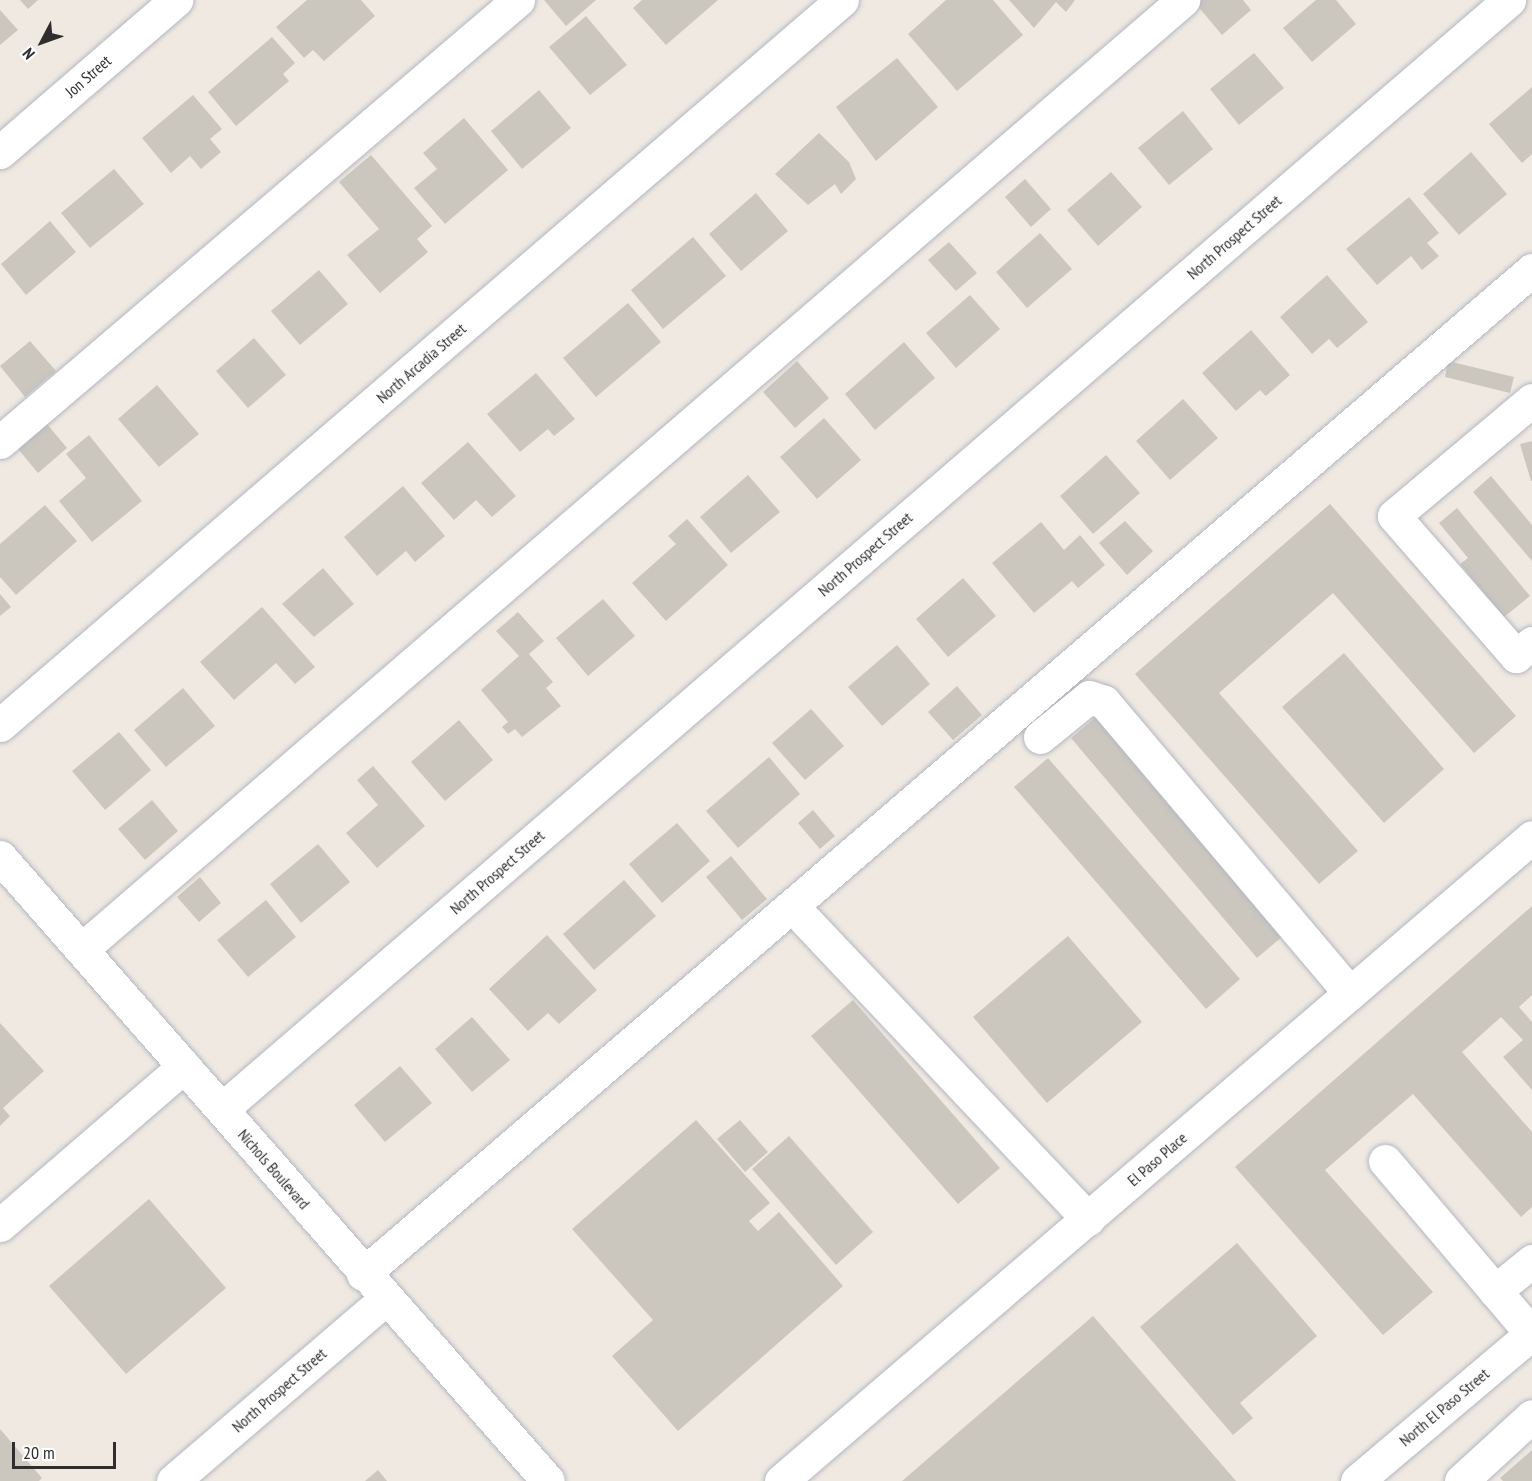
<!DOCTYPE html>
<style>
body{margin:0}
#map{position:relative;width:1532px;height:1481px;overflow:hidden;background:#efe9e1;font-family:"PT Sans Narrow",sans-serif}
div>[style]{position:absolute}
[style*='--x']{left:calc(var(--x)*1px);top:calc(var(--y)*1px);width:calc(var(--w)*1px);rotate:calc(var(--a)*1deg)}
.building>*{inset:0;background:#cbc7bf}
.roads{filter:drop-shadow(0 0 2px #b4b7c1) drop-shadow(0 0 2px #b4b7c1)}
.minor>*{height:33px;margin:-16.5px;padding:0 16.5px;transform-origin:16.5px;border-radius:16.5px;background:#fff}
span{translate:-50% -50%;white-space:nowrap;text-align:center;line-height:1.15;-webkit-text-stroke:6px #fff;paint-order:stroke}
.street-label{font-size:16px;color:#2e2e2e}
.north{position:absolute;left:12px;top:12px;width:60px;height:60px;-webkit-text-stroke:4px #fff;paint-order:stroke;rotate:229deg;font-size:16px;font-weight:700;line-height:24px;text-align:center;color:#2e2e2e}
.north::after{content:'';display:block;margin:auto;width:21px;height:27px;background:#2e2e2e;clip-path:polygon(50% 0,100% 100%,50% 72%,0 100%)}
.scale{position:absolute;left:12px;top:1442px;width:104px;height:27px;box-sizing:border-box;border:3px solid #2e2e2e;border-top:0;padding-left:8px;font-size:18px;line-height:21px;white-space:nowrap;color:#2e2e2e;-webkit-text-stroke:4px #fff;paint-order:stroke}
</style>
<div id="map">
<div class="building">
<div style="clip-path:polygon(20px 0,38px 0,28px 9px)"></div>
<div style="clip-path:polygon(307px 0,361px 0,375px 16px,324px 61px,313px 50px,304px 58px,276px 27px)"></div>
<div style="clip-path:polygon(544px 0,596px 0,566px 26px)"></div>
<div style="clip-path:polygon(642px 0,718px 0,666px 45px,633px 8px)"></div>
<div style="clip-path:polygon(946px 0,993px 0,1023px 35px,957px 91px,908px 34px)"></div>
<div style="clip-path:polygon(1009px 0,1075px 0,1066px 12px,1056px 2px,1034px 28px)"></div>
<div style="clip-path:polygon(1201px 0,1243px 0,1251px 10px,1222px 35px,1196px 4px)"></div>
<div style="clip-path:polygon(1316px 0,1336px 0,1356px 24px,1312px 62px,1283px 28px)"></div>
<div style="clip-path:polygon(0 10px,18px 30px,0 45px)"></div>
<div style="clip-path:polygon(586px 16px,627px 65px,590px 95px,549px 47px)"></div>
<div style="clip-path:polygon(272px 37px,295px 63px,283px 74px,289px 81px,236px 126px,208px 92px)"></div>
<div style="clip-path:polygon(1254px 53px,1284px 88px,1239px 125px,1210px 89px)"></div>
<div style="clip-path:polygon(897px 58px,938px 107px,876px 161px,836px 107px)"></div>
<div style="clip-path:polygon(1532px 87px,1532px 154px,1522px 163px,1489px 124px)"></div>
<div style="clip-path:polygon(539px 90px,571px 128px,522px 169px,491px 131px)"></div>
<div style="clip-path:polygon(193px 95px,222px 129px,210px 139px,221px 152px,201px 169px,190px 156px,171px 173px,142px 138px)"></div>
<div style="clip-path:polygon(1183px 111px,1213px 149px,1169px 185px,1138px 148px)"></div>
<div style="clip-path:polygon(464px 118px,508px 170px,445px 224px,414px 188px,437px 169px,423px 153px)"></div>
<div style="clip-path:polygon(819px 133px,849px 162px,856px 179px,841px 194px,835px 184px,808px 205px,775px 174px)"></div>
<div style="clip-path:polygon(1471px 152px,1507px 194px,1459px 235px,1423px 194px)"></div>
<div style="clip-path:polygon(371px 155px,432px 226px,417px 239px,428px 252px,380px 293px,347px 255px,379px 229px,339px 182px)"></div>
<div style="clip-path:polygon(114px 169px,144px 204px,90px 248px,61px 213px)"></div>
<div style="clip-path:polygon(1111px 172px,1142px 207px,1098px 246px,1067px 210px)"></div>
<div style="clip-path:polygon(1025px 179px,1051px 209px,1031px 227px,1005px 197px)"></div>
<div style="clip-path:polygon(756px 193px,788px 231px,741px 271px,709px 234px)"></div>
<div style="clip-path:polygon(1409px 197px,1439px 233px,1427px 243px,1439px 256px,1422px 270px,1411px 256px,1377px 285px,1346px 249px)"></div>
<div style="clip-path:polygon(50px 221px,76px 252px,26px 295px,1px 264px)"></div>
<div style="clip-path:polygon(1040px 233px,1072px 269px,1027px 308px,996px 272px)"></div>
<div style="clip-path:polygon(693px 237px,726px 276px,663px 329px,631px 290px)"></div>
<div style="clip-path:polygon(949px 242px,977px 273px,956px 291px,928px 260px)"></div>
<div style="clip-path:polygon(319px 270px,348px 304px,300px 345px,271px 311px)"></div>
<div style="clip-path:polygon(1327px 275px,1368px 322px,1337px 348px,1329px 339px,1312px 354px,1280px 317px)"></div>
<div style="clip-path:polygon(970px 295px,1000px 329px,956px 368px,926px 333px)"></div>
<div style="clip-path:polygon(628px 303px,661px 342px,596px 397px,563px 358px)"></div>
<div style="clip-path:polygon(1251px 330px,1290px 375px,1266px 396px,1260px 390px,1236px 411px,1202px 373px)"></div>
<div style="clip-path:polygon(254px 338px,286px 375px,248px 408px,216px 371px)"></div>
<div style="clip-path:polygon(30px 341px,56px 371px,25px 397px,0 366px)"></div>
<div style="clip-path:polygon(904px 342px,935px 378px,875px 430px,845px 394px)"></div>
<div style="clip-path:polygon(797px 361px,829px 398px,795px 428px,763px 392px)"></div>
<div style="clip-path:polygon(1448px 361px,1514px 377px,1510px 393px,1445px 377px)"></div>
<div style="clip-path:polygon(536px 373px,575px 419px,554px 436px,548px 429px,520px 452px,487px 414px)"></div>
<div style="clip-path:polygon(157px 385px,199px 434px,159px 467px,118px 419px)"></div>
<div style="clip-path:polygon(1183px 399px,1218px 438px,1170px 480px,1136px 441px)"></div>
<div style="clip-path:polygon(824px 418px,861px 460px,817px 499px,780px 457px)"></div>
<div style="clip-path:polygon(47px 424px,67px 448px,38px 473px,18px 449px)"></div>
<div style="clip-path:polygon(89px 435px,142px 501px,92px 542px,59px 501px,86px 478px,66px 454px)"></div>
<div style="clip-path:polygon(1532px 441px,1532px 481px,1531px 481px,1520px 444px)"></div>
<div style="clip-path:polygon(468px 442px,516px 496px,492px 517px,476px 500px,454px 520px,421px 483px)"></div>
<div style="clip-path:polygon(1106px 455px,1140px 493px,1093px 534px,1060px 496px)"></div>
<div style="clip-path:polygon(748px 475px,780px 512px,731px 553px,700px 517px)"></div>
<div style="clip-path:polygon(1491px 476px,1532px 525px,1532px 561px,1473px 492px)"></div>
<div style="clip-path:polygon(403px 486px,445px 536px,415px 562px,406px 551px,377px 576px,344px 537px)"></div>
<div style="clip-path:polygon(1330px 504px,1516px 716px,1474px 753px,1333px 593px,1219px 693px,1358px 851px,1319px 884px,1135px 674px)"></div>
<div style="clip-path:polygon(45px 505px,77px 541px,16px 595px,0 577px,0 544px)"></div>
<div style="clip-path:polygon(1457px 508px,1530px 596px,1504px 617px,1460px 564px,1468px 558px,1439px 523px)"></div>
<div style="clip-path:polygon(687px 519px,728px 565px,666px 621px,632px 583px,676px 544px,668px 536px)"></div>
<div style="clip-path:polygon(1125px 521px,1153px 551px,1127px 575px,1099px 543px)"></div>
<div style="clip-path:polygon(1041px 522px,1064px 550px,1080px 535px,1105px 565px,1078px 588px,1072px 581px,1034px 613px,992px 563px)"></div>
<div style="clip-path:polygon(323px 568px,354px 604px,314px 637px,282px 604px)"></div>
<div style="clip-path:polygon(963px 578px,996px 616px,948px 657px,916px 619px)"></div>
<div style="clip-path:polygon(0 594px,11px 607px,0 616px)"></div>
<div style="clip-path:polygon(603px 599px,635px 636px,588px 676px,556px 638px)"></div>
<div style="clip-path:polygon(262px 607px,315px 667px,295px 684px,276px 663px,234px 700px,200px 662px)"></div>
<div style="clip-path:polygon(518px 612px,544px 641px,529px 654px,553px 682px,546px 688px,561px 706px,522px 737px,515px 729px,508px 734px,502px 727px,508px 722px,481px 690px,519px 656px,496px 631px)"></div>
<div style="clip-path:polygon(897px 645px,930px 684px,882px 726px,848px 687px)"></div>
<div style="clip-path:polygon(1344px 653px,1444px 769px,1384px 823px,1282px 707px)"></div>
<div style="clip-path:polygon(957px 686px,982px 715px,953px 740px,928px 712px)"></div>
<div style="clip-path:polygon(183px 688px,215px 726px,166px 767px,134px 730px)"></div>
<div style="clip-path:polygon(811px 709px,844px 746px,805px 780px,772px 743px)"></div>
<div style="clip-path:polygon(1103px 711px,1289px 931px,1257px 958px,1071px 738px)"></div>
<div style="clip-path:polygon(459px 720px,493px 760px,445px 801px,411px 762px)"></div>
<div style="clip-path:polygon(119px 732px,151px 770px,105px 810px,72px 771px)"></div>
<div style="clip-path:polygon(769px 757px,800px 794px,738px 848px,706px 811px)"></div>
<div style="clip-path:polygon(1048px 758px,1240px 979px,1206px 1009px,1014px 787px)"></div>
<div style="clip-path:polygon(373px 766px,425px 826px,377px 868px,346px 833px,378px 805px,357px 780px)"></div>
<div style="clip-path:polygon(152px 800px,178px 831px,145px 860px,118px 829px)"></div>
<div style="clip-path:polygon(813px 810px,835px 836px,820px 849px,798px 823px)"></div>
<div style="clip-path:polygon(677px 823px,710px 861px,662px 903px,629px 864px)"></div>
<div style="clip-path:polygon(318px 844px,350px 882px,301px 923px,270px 884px)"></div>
<div style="clip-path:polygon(731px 856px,767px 899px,742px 920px,706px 877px)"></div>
<div style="clip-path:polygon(200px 877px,221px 903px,199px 922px,177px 897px)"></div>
<div style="clip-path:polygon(624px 880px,656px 916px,594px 970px,563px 934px)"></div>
<div style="clip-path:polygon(266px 900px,296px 937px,248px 977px,217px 940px)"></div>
<div style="clip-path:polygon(1532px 906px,1532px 995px,1519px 1007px,1532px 1022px,1532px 1090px,1503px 1057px,1523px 1040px,1501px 1017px,1462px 1052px,1532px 1132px,1532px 1207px,1521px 1217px,1413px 1094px,1325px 1170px,1433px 1292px,1383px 1335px,1235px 1167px)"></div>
<div style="clip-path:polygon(547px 935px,597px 990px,559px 1024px,548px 1013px,528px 1031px,489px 989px)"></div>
<div style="clip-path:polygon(1068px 936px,1142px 1022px,1047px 1103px,973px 1017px)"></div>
<div style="clip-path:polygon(853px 1000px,1000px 1168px,958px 1204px,811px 1036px)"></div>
<div style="clip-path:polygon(472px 1017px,510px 1060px,472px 1092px,435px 1049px)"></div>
<div style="clip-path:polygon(0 1023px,44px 1071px,3px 1108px,10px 1116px,0 1126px)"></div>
<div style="clip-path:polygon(400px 1066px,432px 1103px,385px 1142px,354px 1105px)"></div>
<div style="clip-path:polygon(696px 1120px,770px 1203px,749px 1221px,758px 1231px,779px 1212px,843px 1286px,678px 1431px,612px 1356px,653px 1320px,572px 1229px)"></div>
<div style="clip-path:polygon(740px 1120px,768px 1152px,745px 1172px,717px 1139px)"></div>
<div style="clip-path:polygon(789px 1136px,873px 1232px,836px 1265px,752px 1169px)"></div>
<div style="clip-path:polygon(149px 1199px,226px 1288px,126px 1374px,49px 1286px)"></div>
<div style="clip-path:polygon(1237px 1243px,1317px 1336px,1240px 1403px,1253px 1418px,1233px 1435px,1140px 1327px)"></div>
<div style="clip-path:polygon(1093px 1316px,1236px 1481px,902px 1481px)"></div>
<div style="clip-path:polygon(0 1429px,42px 1478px,39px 1481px,0 1481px)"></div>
<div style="clip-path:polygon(1532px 1450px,1532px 1481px,1503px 1481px,1500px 1478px)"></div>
<div style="clip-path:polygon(378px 1470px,387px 1481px,365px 1481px)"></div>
</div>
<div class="roads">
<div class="minor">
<div style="--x:0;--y:152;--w:233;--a:-40.8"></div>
<div style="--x:1532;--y:400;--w:180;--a:140"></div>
<div style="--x:1394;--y:516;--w:186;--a:48.9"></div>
<div style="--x:1516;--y:656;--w:21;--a:-39"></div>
<div style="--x:0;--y:442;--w:681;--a:-40.47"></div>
<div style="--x:0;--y:725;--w:1111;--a:-40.73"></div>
<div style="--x:1040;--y:737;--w:63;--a:-39.2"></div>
<div style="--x:1089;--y:697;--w:16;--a:18"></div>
<div style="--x:1104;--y:702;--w:381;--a:49.8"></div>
<div style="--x:0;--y:857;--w:830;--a:48.71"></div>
<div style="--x:792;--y:906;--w:431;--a:46.6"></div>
<div style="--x:82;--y:949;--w:1454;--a:-40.76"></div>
<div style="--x:222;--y:1109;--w:1699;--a:-40.75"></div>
<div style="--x:1385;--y:1161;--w:226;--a:49.7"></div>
<div style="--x:0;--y:1225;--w:243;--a:-40.8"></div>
<div style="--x:363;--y:1274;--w:1541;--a:-40.66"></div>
<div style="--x:1495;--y:1291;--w:48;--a:-39"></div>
<div style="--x:173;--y:1481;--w:279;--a:-40.6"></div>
<div style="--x:781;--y:1481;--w:989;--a:-40.61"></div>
<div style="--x:1357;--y:1481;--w:229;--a:-40.2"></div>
<div style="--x:1461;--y:1481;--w:96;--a:-42.5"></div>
</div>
</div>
<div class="street-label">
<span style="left:88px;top:76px;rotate:-41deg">Jon Street</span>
<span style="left:1234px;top:237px;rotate:-41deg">North Prospect Street</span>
<span style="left:421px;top:363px;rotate:-41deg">North Arcadia Street</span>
<span style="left:865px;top:554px;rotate:-41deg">North Prospect Street</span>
<span style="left:497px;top:872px;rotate:-41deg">North Prospect Street</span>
<span style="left:1157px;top:1159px;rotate:-41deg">El Paso Place</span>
<span style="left:274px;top:1169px;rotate:49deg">Nichols Boulevard</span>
<span style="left:279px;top:1390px;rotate:-41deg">North Prospect Street</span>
<span style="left:1444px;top:1407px;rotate:-40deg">North El Paso Street</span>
</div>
<div class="north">N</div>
<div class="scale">20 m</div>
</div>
